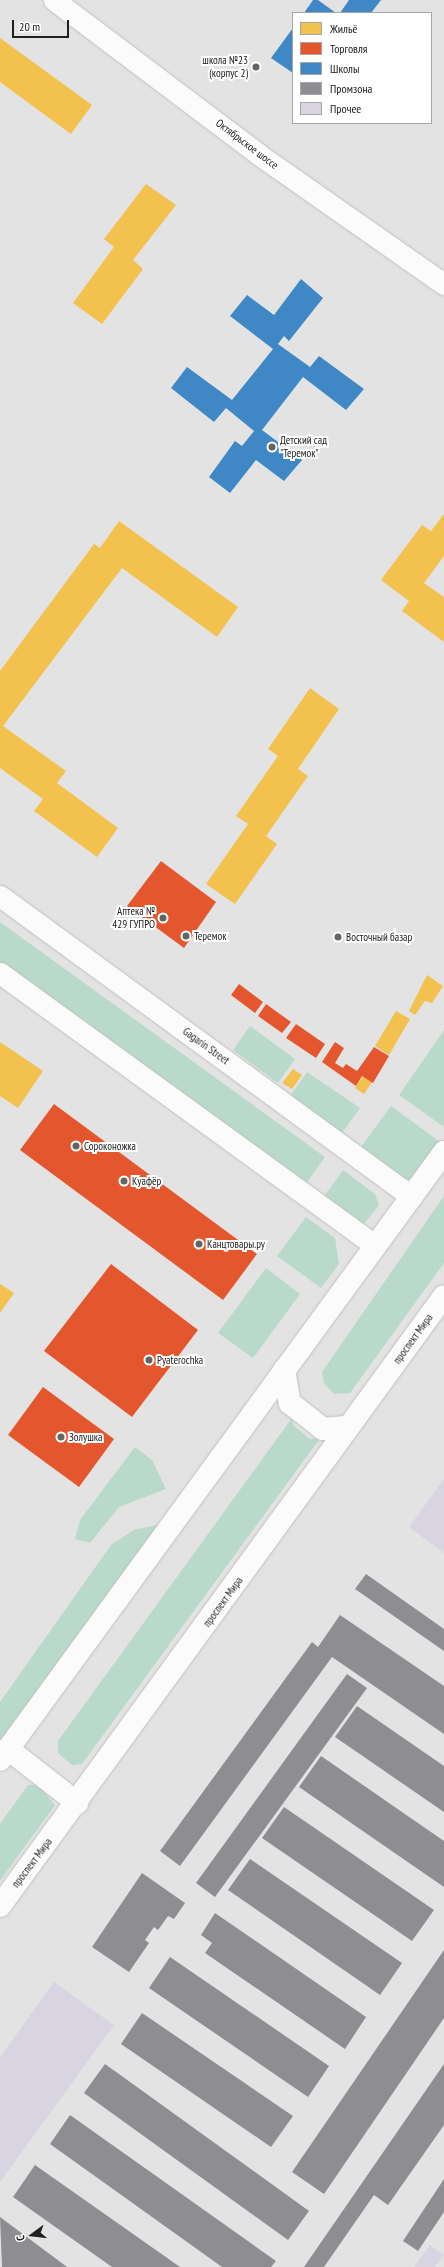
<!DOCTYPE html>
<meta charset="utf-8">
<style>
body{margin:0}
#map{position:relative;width:444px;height:2267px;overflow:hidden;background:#e3e3e4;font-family:"PT Sans Narrow",sans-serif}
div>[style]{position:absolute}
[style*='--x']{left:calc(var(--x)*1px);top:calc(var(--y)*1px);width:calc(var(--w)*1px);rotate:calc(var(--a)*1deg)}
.green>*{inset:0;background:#b9daca}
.homes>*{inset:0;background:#f2c14e}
.shops>*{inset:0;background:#e4572e}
.schools>*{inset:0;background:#3f88c5}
.industry>*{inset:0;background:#8d8d92}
.building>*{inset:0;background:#d9d4e1}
.roads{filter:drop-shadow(0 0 1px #c1c1c2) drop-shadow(0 0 1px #c1c1c2)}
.street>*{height:21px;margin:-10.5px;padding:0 10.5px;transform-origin:10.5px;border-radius:10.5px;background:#fbfbfb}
.secondary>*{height:22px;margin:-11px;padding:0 11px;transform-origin:11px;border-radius:11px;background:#fbfbfb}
.dots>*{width:11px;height:11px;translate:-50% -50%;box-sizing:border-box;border:2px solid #fff;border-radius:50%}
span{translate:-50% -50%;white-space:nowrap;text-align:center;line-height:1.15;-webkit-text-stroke:4px #fff;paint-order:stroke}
.poi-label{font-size:11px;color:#202021}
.right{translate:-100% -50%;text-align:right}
.left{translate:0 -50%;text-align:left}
.street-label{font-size:11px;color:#202021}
.legend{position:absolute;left:292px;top:12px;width:140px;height:112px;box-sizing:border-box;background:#fff;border:1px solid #a6a6a6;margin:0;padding:5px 7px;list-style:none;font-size:12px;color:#202021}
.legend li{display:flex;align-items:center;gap:8px;height:20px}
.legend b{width:20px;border:1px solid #a6a6a6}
.north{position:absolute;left:12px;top:2215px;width:40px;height:40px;-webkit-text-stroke:3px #fff;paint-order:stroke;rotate:255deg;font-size:11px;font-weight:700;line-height:16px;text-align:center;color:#202021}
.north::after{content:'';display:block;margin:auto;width:14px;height:18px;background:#202021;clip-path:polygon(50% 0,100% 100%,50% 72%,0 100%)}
.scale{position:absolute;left:12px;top:20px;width:57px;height:18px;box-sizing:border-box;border:2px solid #202021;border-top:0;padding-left:5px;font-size:12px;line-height:14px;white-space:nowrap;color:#202021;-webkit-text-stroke:3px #fff;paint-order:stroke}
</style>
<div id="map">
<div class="green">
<div style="clip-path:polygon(0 922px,325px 1157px,305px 1185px,0 965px)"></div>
<div style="clip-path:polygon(250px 1026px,295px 1059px,278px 1083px,233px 1050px)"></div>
<div style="clip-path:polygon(444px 1030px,444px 1127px,399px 1095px)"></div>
<div style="clip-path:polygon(307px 1072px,360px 1108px,339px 1137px,288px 1099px)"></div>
<div style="clip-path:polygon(391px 1106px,440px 1142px,413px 1179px,395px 1179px,358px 1151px)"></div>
<div style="clip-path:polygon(343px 1170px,375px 1194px,379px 1205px,364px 1224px,356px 1224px,323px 1198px)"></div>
<div style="clip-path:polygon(444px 1196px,444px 1263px,350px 1393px,334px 1394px,324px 1383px,322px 1372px)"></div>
<div style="clip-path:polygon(306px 1217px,335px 1238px,339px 1264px,321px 1288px,277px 1256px)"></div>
<div style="clip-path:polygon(266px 1268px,300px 1294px,253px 1358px,218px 1333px)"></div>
<div style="clip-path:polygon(292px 1418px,294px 1426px,310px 1439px,321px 1437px,82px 1764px,72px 1765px,58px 1753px,58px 1741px)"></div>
<div style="clip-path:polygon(135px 1447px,152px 1460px,166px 1489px,119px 1507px,90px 1543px,75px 1539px,80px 1520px)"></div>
<div style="clip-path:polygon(156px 1525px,162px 1532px,0 1754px,0 1702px,111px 1545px,134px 1530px)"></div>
<div style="clip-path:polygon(28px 1785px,38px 1785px,55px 1805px,0 1881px,0 1824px)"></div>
</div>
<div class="homes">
<div style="clip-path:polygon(0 38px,92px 105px,71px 134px,0 82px)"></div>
<div style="clip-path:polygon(146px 184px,176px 205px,133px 260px,143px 269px,102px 324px,73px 303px,114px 247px,104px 239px)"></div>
<div style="clip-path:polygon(444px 514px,444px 556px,424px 583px,444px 597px,444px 642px,402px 611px,409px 601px,381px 580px,422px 525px,431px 531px)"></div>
<div style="clip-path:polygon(119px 521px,238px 607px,217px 637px,122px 568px,3px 726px,66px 771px,57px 783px,118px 828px,97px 857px,34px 811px,43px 799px,0 768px,0 671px,94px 544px,100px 548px)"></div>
<div style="clip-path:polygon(310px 688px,339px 709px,298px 769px,308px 776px,266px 836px,277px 844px,235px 904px,206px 884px,248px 824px,236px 816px,278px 756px,268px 749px)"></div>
<div style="clip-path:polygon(427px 975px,443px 986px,432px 1003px,425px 1001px,415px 1015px,409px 1011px)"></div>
<div style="clip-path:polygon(396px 1011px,410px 1019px,389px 1055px,375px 1046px)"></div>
<div style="clip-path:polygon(0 1042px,43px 1071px,18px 1108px,0 1096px)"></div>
<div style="clip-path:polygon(293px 1069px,302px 1075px,292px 1089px,282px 1083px)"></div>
<div style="clip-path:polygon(363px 1076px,372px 1082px,364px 1094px,355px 1088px)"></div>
<div style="clip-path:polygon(0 1284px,14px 1293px,0 1313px)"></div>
</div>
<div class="shops">
<div style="clip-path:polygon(161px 861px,216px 902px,184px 948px,127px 906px)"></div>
<div style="clip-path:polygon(239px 984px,263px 1002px,255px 1013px,231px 995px)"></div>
<div style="clip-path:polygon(266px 1004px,291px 1022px,282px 1033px,258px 1016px)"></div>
<div style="clip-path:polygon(296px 1024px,325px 1044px,316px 1058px,286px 1038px)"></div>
<div style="clip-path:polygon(335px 1042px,344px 1048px,335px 1063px,343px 1068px,346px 1064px,357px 1071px,374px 1047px,389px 1056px,373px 1083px,362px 1076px,356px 1086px,322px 1062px)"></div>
<div style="clip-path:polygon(54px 1104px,257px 1254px,223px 1300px,20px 1150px)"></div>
<div style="clip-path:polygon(111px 1264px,198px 1330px,132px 1417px,44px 1351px)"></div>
<div style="clip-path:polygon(43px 1387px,114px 1439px,79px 1487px,8px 1435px)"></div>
</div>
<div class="schools">
<div style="clip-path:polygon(313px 0,318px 0,336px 13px,304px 13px)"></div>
<div style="clip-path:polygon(349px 0,381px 0,371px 13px,340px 13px)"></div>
<div style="clip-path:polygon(293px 28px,293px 73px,271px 58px)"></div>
<div style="clip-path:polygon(301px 279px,323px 298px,289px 341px,284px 336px,278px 344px,310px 367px,319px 356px,364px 389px,346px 410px,303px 377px,262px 430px,302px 460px,284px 481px,256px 460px,230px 493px,209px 477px,235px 441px,242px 446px,254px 431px,226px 408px,214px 422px,171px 388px,187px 367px,232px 400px,273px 349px,230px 316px,247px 295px,274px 315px)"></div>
</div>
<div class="industry">
<div style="clip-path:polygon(366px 1574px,444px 1629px,444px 1651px,355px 1589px)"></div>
<div style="clip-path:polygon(340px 1615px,444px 1686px,444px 1734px,332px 1657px,180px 1866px,160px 1851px,312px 1642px,318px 1647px)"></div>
<div style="clip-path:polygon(347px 1674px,367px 1688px,215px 1897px,196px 1883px)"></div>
<div style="clip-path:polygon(357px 1706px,444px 1766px,444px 1812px,335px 1737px)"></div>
<div style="clip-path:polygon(321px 1756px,444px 1841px,444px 1887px,299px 1787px)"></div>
<div style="clip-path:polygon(284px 1807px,434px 1910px,412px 1941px,262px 1838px)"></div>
<div style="clip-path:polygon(250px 1859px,402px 1963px,380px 1995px,228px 1890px)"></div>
<div style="clip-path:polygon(142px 1873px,185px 1903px,174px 1919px,168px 1916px,158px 1930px,154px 1927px,145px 1940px,149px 1943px,129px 1972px,92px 1947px)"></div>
<div style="clip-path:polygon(215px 1913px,366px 2017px,345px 2049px,205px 1953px,212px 1943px,201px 1935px)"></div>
<div style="clip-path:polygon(444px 1950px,444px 2018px,324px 2194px,292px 2172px)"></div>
<div style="clip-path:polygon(170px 1957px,329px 2066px,308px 2097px,149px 1988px)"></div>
<div style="clip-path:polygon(142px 2013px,293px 2116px,271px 2147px,121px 2044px)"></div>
<div style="clip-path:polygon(105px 2064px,309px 2211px,288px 2240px,84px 2093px)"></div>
<div style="clip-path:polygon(444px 2064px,444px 2125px,388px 2205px,374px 2195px,324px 2267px,304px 2267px)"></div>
<div style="clip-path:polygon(70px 2115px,276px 2261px,271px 2267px,222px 2267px,50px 2144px)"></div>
<div style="clip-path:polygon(35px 2165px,180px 2267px,112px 2267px,13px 2197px)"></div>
<div style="clip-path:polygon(444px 2179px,444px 2212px,418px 2251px,403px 2241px)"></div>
<div style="clip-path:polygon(0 2217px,67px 2267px,2px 2267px)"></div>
</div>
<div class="building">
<div style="clip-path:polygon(444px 1479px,444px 1553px,409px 1527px)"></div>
<div style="clip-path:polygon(54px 1982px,114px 2025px,0 2182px,0 2057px)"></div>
<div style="clip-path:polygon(430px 2245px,444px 2255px,435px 2267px,414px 2267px)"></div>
</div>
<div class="roads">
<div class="street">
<div style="--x:54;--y:0;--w:256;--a:37"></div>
<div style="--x:258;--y:154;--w:227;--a:35"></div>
<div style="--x:0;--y:896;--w:510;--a:36.15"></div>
<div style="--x:0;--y:973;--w:462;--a:36"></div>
</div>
<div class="secondary">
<div style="--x:284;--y:1370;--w:34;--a:80"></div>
<div style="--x:290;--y:1403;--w:42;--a:38.2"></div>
<div style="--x:323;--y:1429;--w:25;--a:-5"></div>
<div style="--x:8;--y:1749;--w:88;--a:38"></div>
<div style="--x:0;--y:1760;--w:753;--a:-53.86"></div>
<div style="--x:0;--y:1906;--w:754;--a:-53.95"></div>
</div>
</div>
<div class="dots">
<div style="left:256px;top:67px;background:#646465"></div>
<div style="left:272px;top:447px;background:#646465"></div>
<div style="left:163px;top:918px;background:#646465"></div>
<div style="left:186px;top:936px;background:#646465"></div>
<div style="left:338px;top:937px;background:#646465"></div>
<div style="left:76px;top:1146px;background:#646465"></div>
<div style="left:124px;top:1181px;background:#646465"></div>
<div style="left:199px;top:1244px;background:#646465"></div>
<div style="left:149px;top:1360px;background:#646465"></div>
<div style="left:61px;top:1437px;background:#646465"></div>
</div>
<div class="poi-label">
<span class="right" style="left:248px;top:67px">школа №23<br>(корпус 2)</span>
<span class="left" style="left:280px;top:447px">Детский сад<br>"Теремок"</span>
<span class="right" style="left:155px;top:918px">Аптека №<br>429 ГУПРО</span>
<span class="left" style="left:194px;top:936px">Теремок</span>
<span class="left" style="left:346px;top:937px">Восточный базар</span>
<span class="left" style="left:84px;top:1146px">Сороконожка</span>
<span class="left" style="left:132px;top:1181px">Куафёр</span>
<span class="left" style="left:207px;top:1244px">Канцтовары.ру</span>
<span class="left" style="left:157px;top:1360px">Pyaterochka</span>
<span class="left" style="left:69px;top:1437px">Золушка</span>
</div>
<div class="street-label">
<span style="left:247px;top:144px;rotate:37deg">Октябрьское шоссе</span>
<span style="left:206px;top:1046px;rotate:36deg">Gagarin Street</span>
<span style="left:413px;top:1339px;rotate:-54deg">проспект Мира</span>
<span style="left:223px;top:1602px;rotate:-54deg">проспект Мира</span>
<span style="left:32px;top:1863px;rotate:-53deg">проспект Мира</span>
</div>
<ul class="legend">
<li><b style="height:11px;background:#f2c14e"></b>Жильё</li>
<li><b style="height:11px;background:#e4572e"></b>Торговля</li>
<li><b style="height:11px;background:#3f88c5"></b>Школы</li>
<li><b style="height:11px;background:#8d8d92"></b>Промзона</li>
<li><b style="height:11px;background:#d9d4e1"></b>Прочее</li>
</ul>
<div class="north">С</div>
<div class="scale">20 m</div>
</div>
